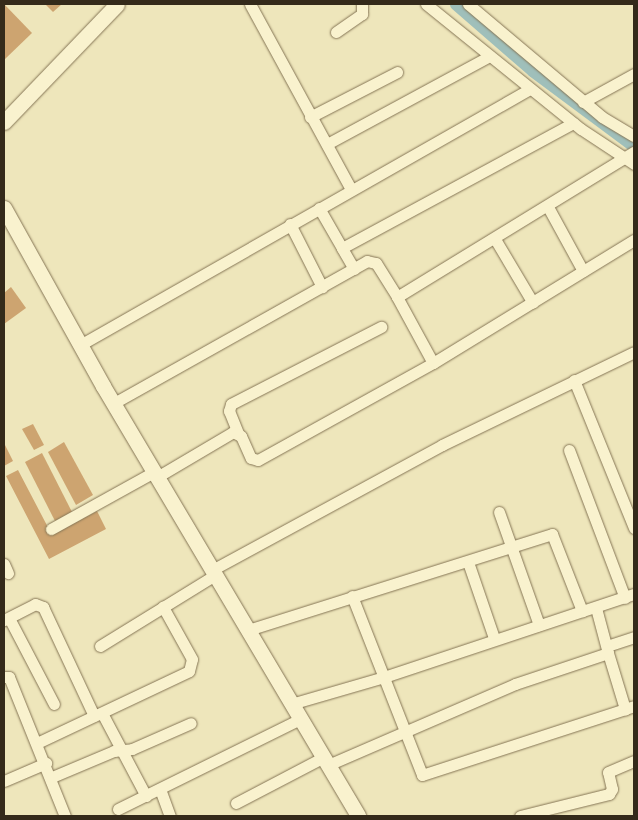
<!DOCTYPE html>
<style>
body{margin:0}
#map{position:relative;width:638px;height:820px;overflow:hidden;background:#eee6bb;font-family:"Roboto Serif",serif}
div>[style]{position:absolute}
[style*='--x']{left:calc(var(--x)*1px);top:calc(var(--y)*1px);width:calc(var(--w)*1px);rotate:calc(var(--a)*1deg)}
.canal>*{height:11px;margin:-5.5px;padding:0 5.5px;transform-origin:5.5px;border-radius:5.5px;background:#9fbfba}
.building>*{inset:0;background:#cda470}
.roads{filter:drop-shadow(0 0 1px #857555) drop-shadow(0 0 1px #857555)}
.street>*{height:11px;margin:-5.5px;padding:0 5.5px;transform-origin:5.5px;border-radius:5.5px;background:#f9f2ce}
.secondary>*{height:15px;margin:-7.5px;padding:0 7.5px;transform-origin:7.5px;border-radius:7.5px;background:#f9f2ce}
span{translate:-50% -50%;white-space:nowrap;text-align:center;line-height:1.15;-webkit-text-stroke:4px #f5efca;paint-order:stroke}
.frame{position:absolute;inset:0;border:5px solid #342a1a;pointer-events:none}
</style>
<div id="map">
<div class="canal">
<div style="--x:455;--y:4;--w:102;--a:41"></div>
<div style="--x:532;--y:71;--w:127;--a:36.7"></div>
</div>
<div class="building">
<div style="clip-path:polygon(4px 4px,32px 33px,4px 60px)"></div>
<div style="clip-path:polygon(45px 4px,62px 4px,53px 12px)"></div>
<div style="clip-path:polygon(11px 287px,26px 308px,4px 324px,4px 293px)"></div>
<div style="clip-path:polygon(33px 424px,44px 445px,34px 450px,22px 429px)"></div>
<div style="clip-path:polygon(64px 442px,93px 495px,76px 505px,48px 452px)"></div>
<div style="clip-path:polygon(4px 443px,13px 461px,4px 466px)"></div>
<div style="clip-path:polygon(42px 453px,72px 512px,55px 521px,25px 462px)"></div>
<div style="clip-path:polygon(18px 470px,52px 535px,97px 511px,106px 529px,49px 559px,6px 476px)"></div>
</div>
<div class="roads">
<div class="street">
<div style="--x:250;--y:4;--w:211;--a:61.4"></div>
<div style="--x:426;--y:4;--w:199;--a:38.9"></div>
<div style="--x:581;--y:129;--w:64;--a:33.4"></div>
<div style="--x:468;--y:4;--w:175;--a:40.1"></div>
<div style="--x:602;--y:117;--w:37;--a:31"></div>
<div style="--x:336;--y:32;--w:32;--a:-35"></div>
<div style="--x:362;--y:14;--w:10;--a:-90"></div>
<div style="--x:583;--y:102;--w:58;--a:-28.8"></div>
<div style="--x:310;--y:117;--w:98;--a:-27.3"></div>
<div style="--x:327;--y:144;--w:185;--a:-28.4"></div>
<div style="--x:548;--y:207;--w:73;--a:61.3"></div>
<div style="--x:319;--y:208;--w:46;--a:60.1"></div>
<div style="--x:290;--y:224;--w:71;--a:63.1"></div>
<div style="--x:495;--y:239;--w:74;--a:59.3"></div>
<div style="--x:354;--y:269;--w:24;--a:-120"></div>
<div style="--x:342;--y:248;--w:263;--a:-28.4"></div>
<div style="--x:80;--y:345;--w:518;--a:-29.64"></div>
<div style="--x:433;--y:363;--w:75;--a:-118.6"></div>
<div style="--x:397;--y:297;--w:278;--a:-31.5"></div>
<div style="--x:574;--y:380;--w:160;--a:67.9"></div>
<div style="--x:114;--y:403;--w:290;--a:-29.3"></div>
<div style="--x:367;--y:261;--w:9;--a:13"></div>
<div style="--x:376;--y:263;--w:40;--a:58"></div>
<div style="--x:238;--y:433;--w:24;--a:-112"></div>
<div style="--x:229;--y:411;--w:7;--a:-74"></div>
<div style="--x:231;--y:404;--w:169;--a:-27.2"></div>
<div style="--x:569;--y:450;--w:158;--a:69.3"></div>
<div style="--x:157;--y:477;--w:88;--a:-30.6"></div>
<div style="--x:233;--y:432;--w:9;--a:27"></div>
<div style="--x:241;--y:436;--w:24;--a:66"></div>
<div style="--x:251;--y:458;--w:7;--a:16"></div>
<div style="--x:258;--y:460;--w:200;--a:-29"></div>
<div style="--x:433;--y:363;--w:236;--a:-31.5"></div>
<div style="--x:499;--y:512;--w:120;--a:70.5"></div>
<div style="--x:51;--y:529;--w:118;--a:-29"></div>
<div style="--x:468;--y:562;--w:80;--a:71.1"></div>
<div style="--x:4;--y:564;--w:10;--a:66"></div>
<div style="--x:212;--y:570;--w:262;--a:-28.5"></div>
<div style="--x:442;--y:445;--w:213;--a:-25.8"></div>
<div style="--x:352;--y:596;--w:192;--a:68.6"></div>
<div style="--x:422;--y:775;--w:213;--a:-18"></div>
<div style="--x:9;--y:618;--w:97;--a:62.4"></div>
<div style="--x:4;--y:620;--w:35;--a:-27"></div>
<div style="--x:35;--y:604;--w:9;--a:21"></div>
<div style="--x:43;--y:607;--w:120;--a:64.9"></div>
<div style="--x:248;--y:630;--w:319;--a:-17.5"></div>
<div style="--x:552;--y:534;--w:83;--a:68.7"></div>
<div style="--x:100;--y:646;--w:135;--a:-31.7"></div>
<div style="--x:607;--y:646;--w:28;--a:-18"></div>
<div style="--x:608;--y:653;--w:59;--a:73.1"></div>
<div style="--x:625;--y:709;--w:9;--a:-18"></div>
<div style="--x:4;--y:677;--w:5;--a:0"></div>
<div style="--x:9;--y:677;--w:150;--a:68.1"></div>
<div style="--x:291;--y:704;--w:97;--a:-16.2"></div>
<div style="--x:384;--y:677;--w:263;--a:-18.4"></div>
<div style="--x:102;--y:713;--w:94;--a:62.1"></div>
<div style="--x:37;--y:743;--w:168;--a:-25.3"></div>
<div style="--x:189;--y:671;--w:12;--a:-76"></div>
<div style="--x:192;--y:659;--w:60;--a:-119.1"></div>
<div style="--x:328;--y:765;--w:204;--a:-23.4"></div>
<div style="--x:515;--y:684;--w:98;--a:-18.4"></div>
<div style="--x:608;--y:653;--w:47;--a:-104.9"></div>
<div style="--x:52;--y:777;--w:67;--a:-22.8"></div>
<div style="--x:114;--y:751;--w:18;--a:-6"></div>
<div style="--x:132;--y:749;--w:64;--a:-23.8"></div>
<div style="--x:4;--y:781;--w:46;--a:-23.2"></div>
<div style="--x:160;--y:789;--w:29;--a:70"></div>
<div style="--x:236;--y:803;--w:99;--a:-27.6"></div>
<div style="--x:118;--y:809;--w:203;--a:-26.3"></div>
<div style="--x:520;--y:816;--w:92;--a:-13.9"></div>
<div style="--x:609;--y:794;--w:6;--a:-59"></div>
<div style="--x:612;--y:789;--w:17;--a:-103"></div>
<div style="--x:608;--y:772;--w:28;--a:-23"></div>
</div>
<div class="secondary">
<div style="--x:4;--y:122;--w:163;--a:-46.2"></div>
<div style="--x:4;--y:208;--w:204;--a:60.9"></div>
<div style="--x:103;--y:386;--w:500;--a:59.3"></div>
</div>
</div>
<div class="frame"></div>
</div>
